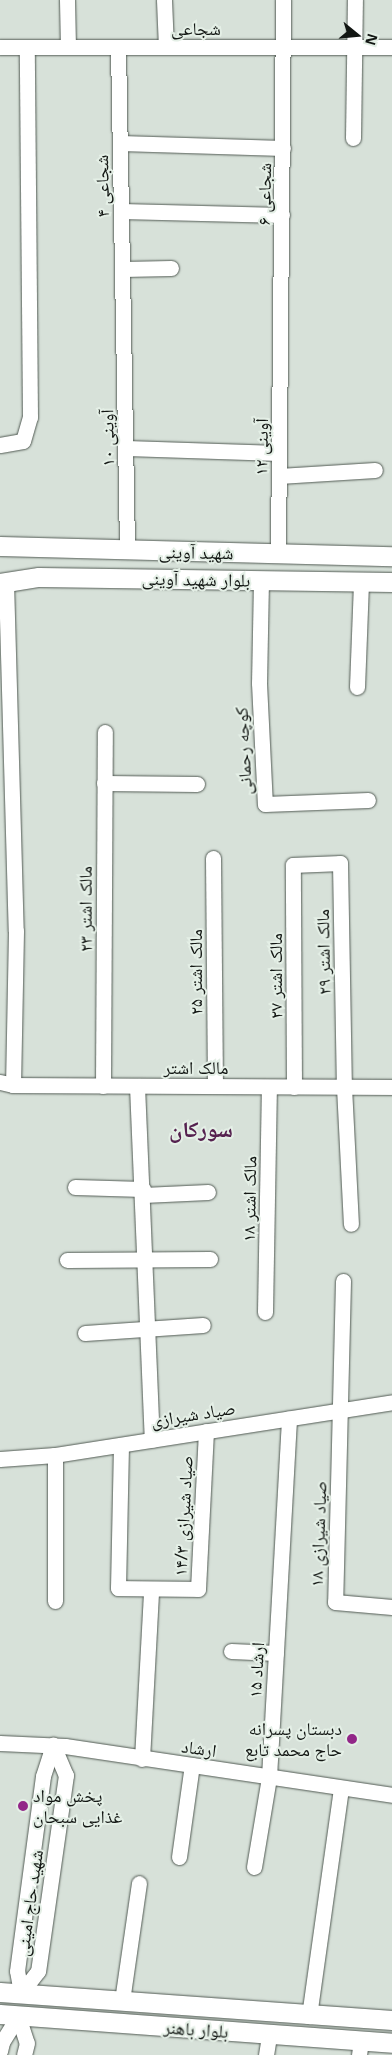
<!DOCTYPE html>
<meta charset="utf-8">
<style>
body{margin:0}
#map{position:relative;width:392px;height:2055px;overflow:hidden;background:#d7e1d9;font-family:"Noto Sans","Noto Naskh Arabic",sans-serif}
div>[style]{position:absolute}
[style*='--x']{left:calc(var(--x)*1px);top:calc(var(--y)*1px);width:calc(var(--w)*1px);rotate:calc(var(--a)*1deg)}
.roads{filter:drop-shadow(0 0 1px #525b54) drop-shadow(0 0 1px #525b54)}
.minor>*{height:15px;margin:-7.5px;padding:0 7.5px;transform-origin:7.5px;border-radius:7.5px;background:#fff}
.major>*{height:19px;margin:-9.5px;padding:0 9.5px;transform-origin:9.5px;border-radius:9.5px;background:#fff}
.dots>*{width:14px;height:14px;translate:-50% -50%;box-sizing:border-box;border:2px solid #e4efe6;border-radius:50%}
span{translate:-50% -50%;white-space:nowrap;text-align:center;line-height:1.15;-webkit-text-stroke:4px #e4efe6;paint-order:stroke}
.street-label{font-size:18px;color:#121613}
.poi-label{font-size:18px;color:#121613}
.right{translate:-100% -50%;text-align:right}
.left{translate:0 -50%;text-align:left}
.district-label{font-size:22px;color:#55214f;font-weight:700}
.north{position:absolute;left:332px;top:10px;width:50px;height:50px;-webkit-text-stroke:4px #e4efe6;paint-order:stroke;rotate:107deg;font-size:14px;font-weight:700;line-height:20px;text-align:center;color:#121613}
.north::after{content:'';display:block;margin:auto;width:18px;height:22px;background:#121613;clip-path:polygon(50% 0,100% 100%,50% 72%,0 100%)}
</style>
<div id="map">
<div class="roads">
<div class="minor">
<div style="--x:67;--y:0;--w:47;--a:88.8"></div>
<div style="--x:164;--y:0;--w:47;--a:87.6"></div>
<div style="--x:0;--y:47;--w:392;--a:0"></div>
<div style="--x:118;--y:47;--w:503;--a:88.97"></div>
<div style="--x:353;--y:138;--w:138;--a:-89.2"></div>
<div style="--x:120;--y:143;--w:163;--a:1.8"></div>
<div style="--x:121;--y:211;--w:161;--a:1.4"></div>
<div style="--x:123;--y:269;--w:48;--a:-1.2"></div>
<div style="--x:0;--y:445;--w:23;--a:-10"></div>
<div style="--x:23;--y:441;--w:25;--a:-74"></div>
<div style="--x:30;--y:417;--w:370;--a:-90.5"></div>
<div style="--x:126;--y:448;--w:153;--a:1.9"></div>
<div style="--x:279;--y:476;--w:96;--a:-3.6"></div>
<div style="--x:278;--y:554;--w:554;--a:-89.48"></div>
<div style="--x:261;--y:580;--w:103;--a:91.1"></div>
<div style="--x:259;--y:683;--w:121;--a:87.2"></div>
<div style="--x:265;--y:804;--w:103;--a:-2.2"></div>
<div style="--x:6;--y:582;--w:349;--a:88.4"></div>
<div style="--x:16;--y:931;--w:154;--a:91.1"></div>
<div style="--x:357;--y:687;--w:105;--a:-87.8"></div>
<div style="--x:104;--y:783;--w:93;--a:0.6"></div>
<div style="--x:213;--y:858;--w:228;--a:89.5"></div>
<div style="--x:0;--y:1082;--w:13;--a:13"></div>
<div style="--x:13;--y:1085;--w:379;--a:0.3"></div>
<div style="--x:103;--y:1086;--w:354;--a:-89.7"></div>
<div style="--x:137;--y:1086;--w:354;--a:87.6"></div>
<div style="--x:294;--y:1087;--w:222;--a:-90.3"></div>
<div style="--x:293;--y:865;--w:47;--a:-2.4"></div>
<div style="--x:340;--y:863;--w:224;--a:89"></div>
<div style="--x:344;--y:1087;--w:137;--a:87.1"></div>
<div style="--x:75;--y:1187;--w:68;--a:1.7"></div>
<div style="--x:143;--y:1195;--w:65;--a:-2.6"></div>
<div style="--x:67;--y:1260;--w:143;--a:-0.4"></div>
<div style="--x:343;--y:1281;--w:321;--a:91.4"></div>
<div style="--x:335;--y:1602;--w:57;--a:5"></div>
<div style="--x:265;--y:1312;--w:225;--a:-89"></div>
<div style="--x:85;--y:1333;--w:118;--a:-3.9"></div>
<div style="--x:121;--y:1445;--w:143;--a:91.2"></div>
<div style="--x:118;--y:1588;--w:80;--a:0.7"></div>
<div style="--x:198;--y:1589;--w:158;--a:-87.1"></div>
<div style="--x:55;--y:1455;--w:146;--a:90"></div>
<div style="--x:0;--y:1459;--w:55;--a:-4.2"></div>
<div style="--x:55;--y:1455;--w:341;--a:-8.9"></div>
<div style="--x:231;--y:1651;--w:45;--a:2.5"></div>
<div style="--x:0;--y:1743;--w:65;--a:2.6"></div>
<div style="--x:65;--y:1746;--w:331;--a:8.5"></div>
<div style="--x:53;--y:1745;--w:33;--a:67"></div>
<div style="--x:66;--y:1775;--w:198;--a:98.1"></div>
<div style="--x:38;--y:1971;--w:28;--a:128"></div>
<div style="--x:21;--y:1993;--w:22;--a:-100"></div>
<div style="--x:17;--y:1971;--w:197;--a:-82.4"></div>
<div style="--x:43;--y:1776;--w:33;--a:-72"></div>
<div style="--x:142;--y:1759;--w:168;--a:-86.9"></div>
<div style="--x:179;--y:1857;--w:93;--a:-82"></div>
<div style="--x:254;--y:1867;--w:91;--a:-80.5"></div>
<div style="--x:269;--y:1777;--w:359;--a:-86.8"></div>
<div style="--x:122;--y:2001;--w:119;--a:-81.8"></div>
<div style="--x:18;--y:2016;--w:28;--a:72"></div>
<div style="--x:27;--y:2043;--w:12;--a:104"></div>
<div style="--x:309;--y:2016;--w:230;--a:-82"></div>
<div style="--x:0;--y:2051;--w:9;--a:-77"></div>
<div style="--x:2;--y:2042;--w:31;--a:-58"></div>
<div style="--x:266;--y:2055;--w:20;--a:-81"></div>
<div style="--x:359;--y:2055;--w:14;--a:-82"></div>
</div>
<div class="major">
<div style="--x:0;--y:546;--w:392;--a:1.5"></div>
<div style="--x:0;--y:583;--w:39;--a:-9"></div>
<div style="--x:39;--y:577;--w:353;--a:0.8"></div>
<div style="--x:0;--y:1992;--w:393;--a:4.1"></div>
<div style="--x:0;--y:2014;--w:393;--a:4.2"></div>
</div>
</div>
<div class="dots">
<div style="left:352px;top:1739px;background:#922688"></div>
<div style="left:23px;top:1806px;background:#922688"></div>
</div>
<div class="street-label">
<span style="left:196px;top:28px">شجاعی</span>
<span style="left:102px;top:186px;rotate:-91deg">شجاعی ۴</span>
<span style="left:264px;top:194px;rotate:-89deg">شجاعی ۶</span>
<span style="left:107px;top:438px;rotate:-91deg">۱۰ آوینی</span>
<span style="left:261px;top:447px;rotate:-89deg">۱۲ آوینی</span>
<span style="left:196px;top:552px;rotate:1deg">شهید آوینی</span>
<span style="left:196px;top:579px;rotate:1deg">بلوار شهید آوینی</span>
<span style="left:243px;top:751px;rotate:-93deg">کوچه رحمانی</span>
<span style="left:85px;top:909px;rotate:-90deg">مالک اشتر ۲۳</span>
<span style="left:323px;top:952px;rotate:-91deg">مالک اشتر ۲۹</span>
<span style="left:195px;top:972px;rotate:-90deg">مالک اشتر ۲۵</span>
<span style="left:275px;top:976px;rotate:-90deg">مالک اشتر ۲۷</span>
<span style="left:196px;top:1067px">مالک اشتر</span>
<span style="left:249px;top:1199px;rotate:-89deg">مالک اشتر ۱۸</span>
<span style="left:193px;top:1414px;rotate:-9deg">صیاد شیرازی</span>
<span style="left:183px;top:1516px;rotate:-87deg">صیاد شیرازی ۱۴/۳</span>
<span style="left:318px;top:1534px;rotate:-88deg">صیاد شیرازی ۱۸</span>
<span style="left:256px;top:1670px;rotate:-87deg">ارشاد ۱۵</span>
<span style="left:199px;top:1748px;rotate:8deg">ارشاد</span>
<span style="left:29px;top:1903px;rotate:-82deg">شهید حاج امینی</span>
<span style="left:196px;top:2029px;rotate:4deg">بلوار باهنر</span>
</div>
<div class="poi-label">
<span class="right" style="left:342px;top:1739px">دبستان پسرانه<br>حاج محمد تابع</span>
<span class="left" style="left:33px;top:1806px">پخش مواد<br>غذایی سبحان</span>
</div>
<div class="district-label">
<span style="left:201px;top:1129px">سورکان</span>
</div>
<div class="north">N</div>
</div>
